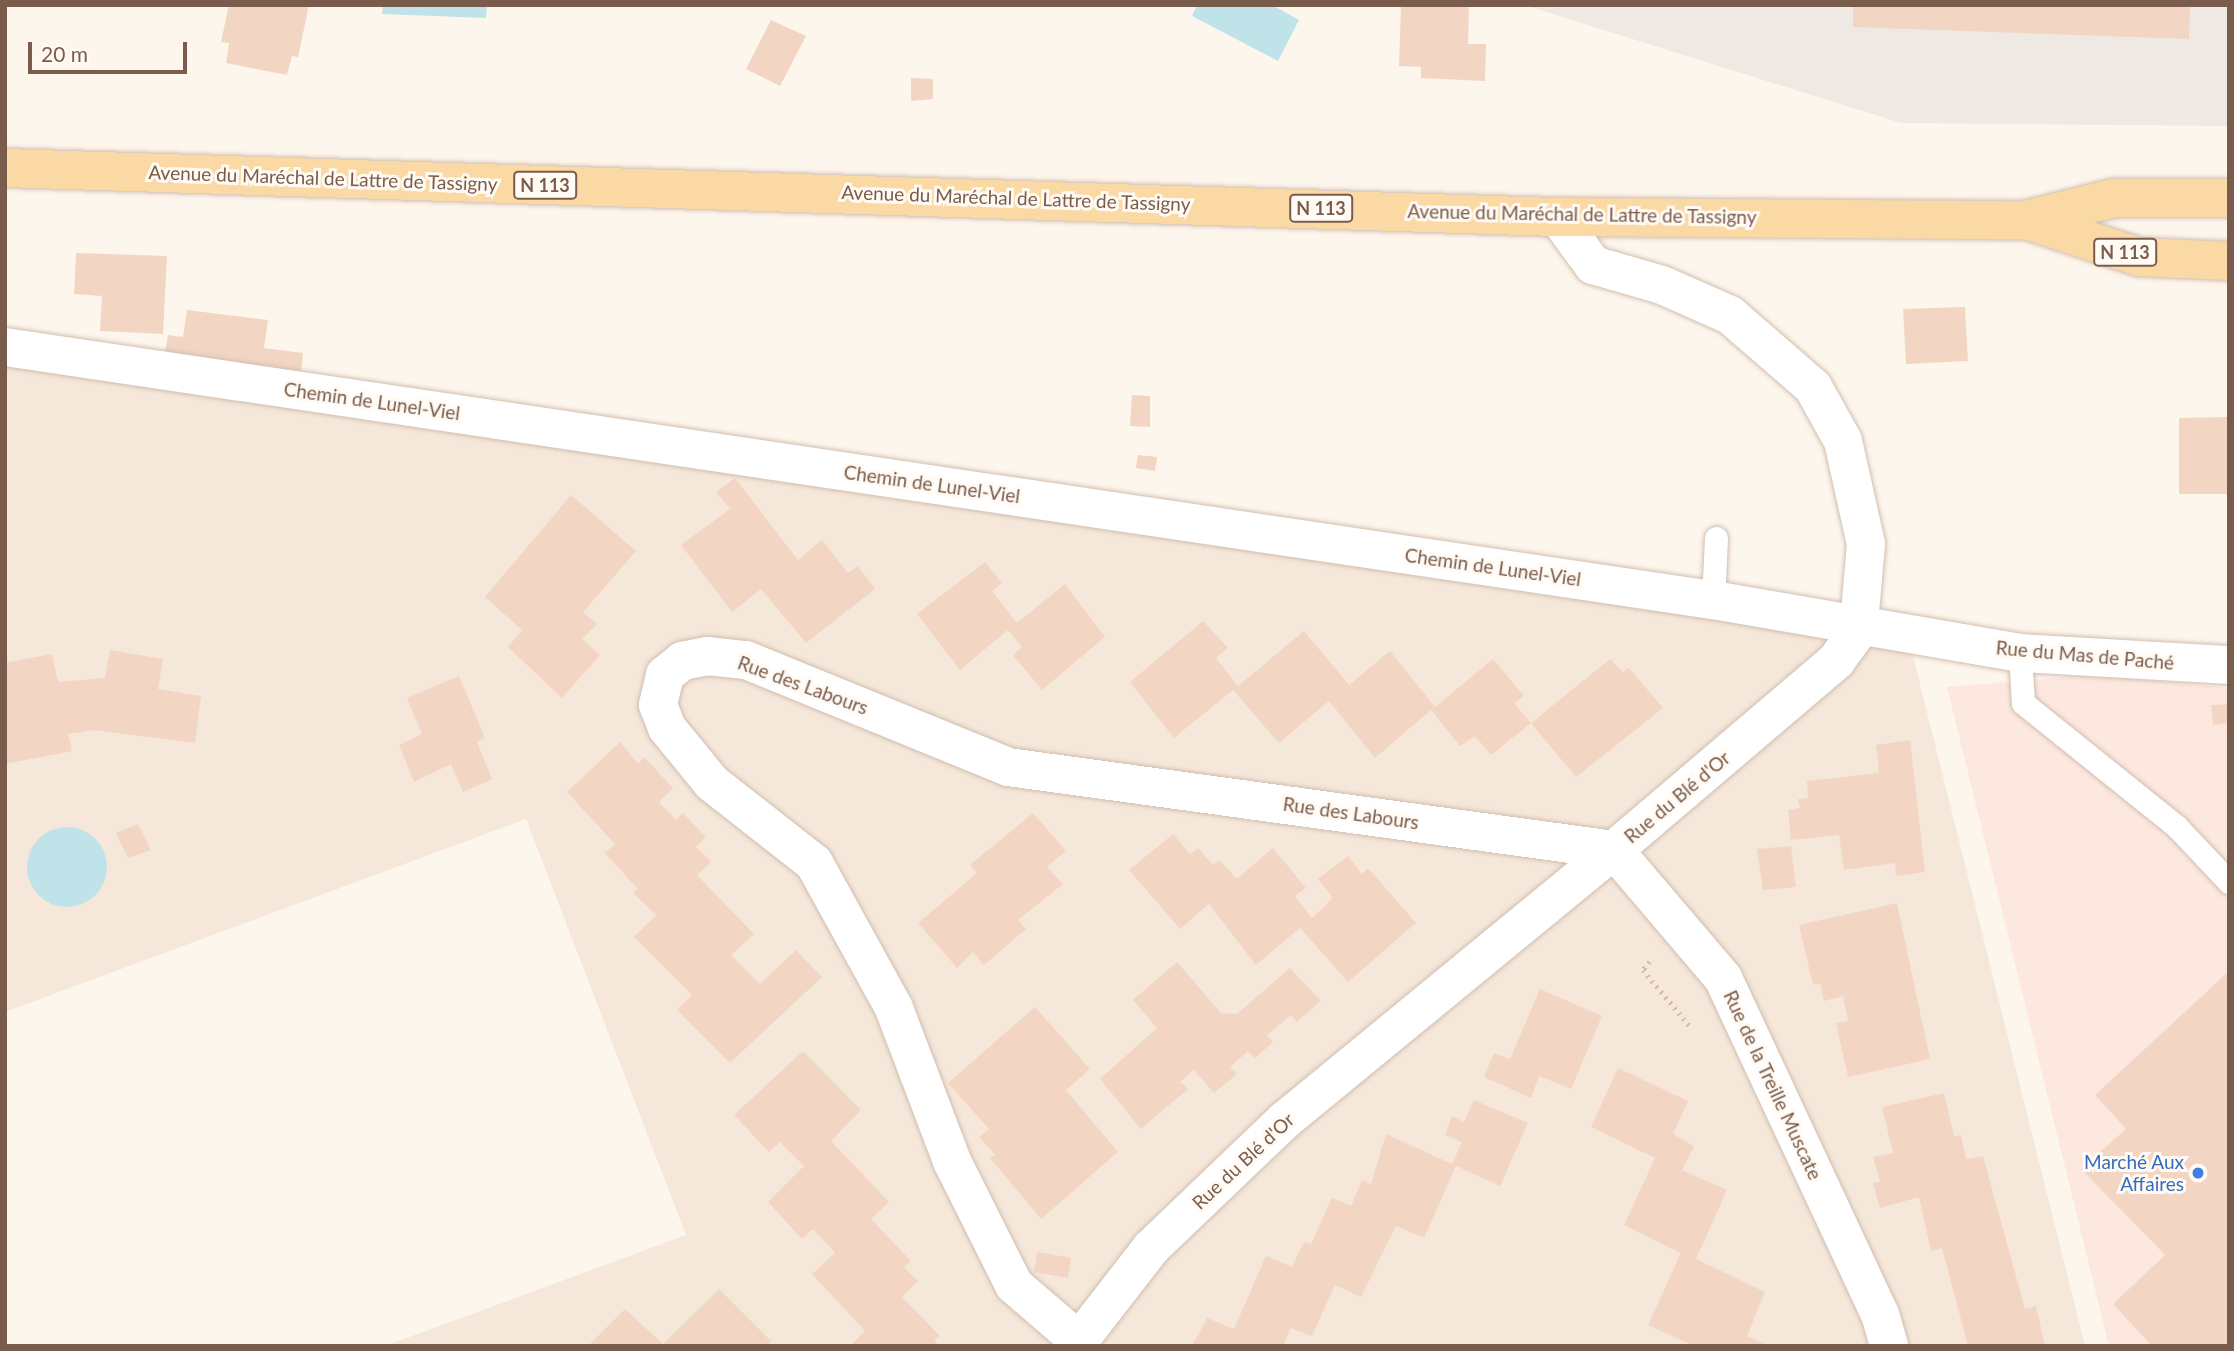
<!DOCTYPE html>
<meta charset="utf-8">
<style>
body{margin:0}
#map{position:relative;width:2234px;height:1351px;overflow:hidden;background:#fdf6ec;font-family:Lato,sans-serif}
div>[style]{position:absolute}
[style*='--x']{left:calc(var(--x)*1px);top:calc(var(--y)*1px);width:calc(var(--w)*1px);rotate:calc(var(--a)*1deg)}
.residential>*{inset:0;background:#f5e8da}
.commercial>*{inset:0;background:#fde8e0}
.industrial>*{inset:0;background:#efe9e4}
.water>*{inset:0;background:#bfe3e8}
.round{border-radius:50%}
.building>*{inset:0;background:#f3d5c3}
.path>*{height:4.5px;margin-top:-2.25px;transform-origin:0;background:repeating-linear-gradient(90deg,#d9b8a5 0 2px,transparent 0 7px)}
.roads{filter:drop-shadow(0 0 2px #d1beb0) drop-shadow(0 0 2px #d1beb0)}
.lane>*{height:23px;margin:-11.5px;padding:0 11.5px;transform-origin:11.5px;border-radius:11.5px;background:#fff}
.street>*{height:38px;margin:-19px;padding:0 19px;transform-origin:19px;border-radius:19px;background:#fff}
.primary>*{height:38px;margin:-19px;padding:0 19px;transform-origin:19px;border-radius:19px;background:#fbd9a5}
.dots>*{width:19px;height:19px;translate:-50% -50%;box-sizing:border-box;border:4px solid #fffaf3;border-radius:50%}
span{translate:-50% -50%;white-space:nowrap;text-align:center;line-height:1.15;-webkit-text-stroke:6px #fffaf3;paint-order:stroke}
.shield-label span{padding:2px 5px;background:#fffaf3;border:2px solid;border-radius:5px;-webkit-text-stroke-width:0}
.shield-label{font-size:18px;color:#7a5c4d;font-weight:700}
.street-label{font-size:19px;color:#7a5c4d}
.shop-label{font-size:19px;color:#366cbe}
.right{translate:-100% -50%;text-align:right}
.frame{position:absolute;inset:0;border:7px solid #7a5c4d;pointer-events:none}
.scale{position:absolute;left:28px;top:42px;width:159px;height:32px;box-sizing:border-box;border:4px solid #7a5c4d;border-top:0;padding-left:9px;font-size:21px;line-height:24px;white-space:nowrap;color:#7a5c4d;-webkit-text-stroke:5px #fffaf3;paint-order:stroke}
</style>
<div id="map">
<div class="residential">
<div style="clip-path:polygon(5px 356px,1911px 648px,2085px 1346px,385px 1346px,686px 1235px,526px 819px,5px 1012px)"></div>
</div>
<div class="commercial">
<div style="clip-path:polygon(2093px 675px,2229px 688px,2229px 1346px,2109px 1346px,1947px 687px)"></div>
</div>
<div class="industrial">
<div style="clip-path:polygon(1524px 5px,2229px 5px,2229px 126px,1901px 123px)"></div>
</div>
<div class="water">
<div style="clip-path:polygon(383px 5px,487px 5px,486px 18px,382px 14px)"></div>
<div style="clip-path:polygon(1197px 5px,1272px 5px,1299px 20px,1278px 61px,1192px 16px)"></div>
<div class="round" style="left:27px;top:827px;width:80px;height:80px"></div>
</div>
<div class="building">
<div style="clip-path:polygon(229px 5px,309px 5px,298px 57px,292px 56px,287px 75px,226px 63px,229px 43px,221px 42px)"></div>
<div style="clip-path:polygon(1401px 5px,1469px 5px,1468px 44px,1486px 44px,1485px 81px,1421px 78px,1421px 67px,1399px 66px)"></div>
<div style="clip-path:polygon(1853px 5px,2190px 5px,2189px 39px,1853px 27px)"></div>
<div style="clip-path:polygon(771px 20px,806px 36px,780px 86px,746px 69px)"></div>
<div style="clip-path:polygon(911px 78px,933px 79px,933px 99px,911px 101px)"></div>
<div style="clip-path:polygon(76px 253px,167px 256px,163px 334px,100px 331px,102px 296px,74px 294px)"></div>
<div style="clip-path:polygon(1965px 307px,1968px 361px,1906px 364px,1903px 309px)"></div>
<div style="clip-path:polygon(187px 310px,268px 320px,264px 348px,303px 353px,301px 375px,164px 357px,168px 335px,183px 337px)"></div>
<div style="clip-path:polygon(1132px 395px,1150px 396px,1150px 427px,1130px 426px)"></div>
<div style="clip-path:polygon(2229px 417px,2229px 494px,2179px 494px,2179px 418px)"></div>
<div style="clip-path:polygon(1138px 455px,1157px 457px,1155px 471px,1136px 468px)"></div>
<div style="clip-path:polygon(735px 478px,798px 560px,822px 540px,848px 573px,858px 566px,875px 589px,806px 643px,761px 589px,732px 612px,681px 545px,730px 509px,716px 492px)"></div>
<div style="clip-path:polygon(571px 495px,636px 551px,583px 612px,597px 624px,582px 639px,600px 655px,562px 698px,508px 647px,522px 630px,485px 597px)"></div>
<div style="clip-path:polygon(985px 562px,1002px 583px,992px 591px,1017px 623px,1065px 584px,1105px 637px,1042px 690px,1013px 655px,1022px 647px,1008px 630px,960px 670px,917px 614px)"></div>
<div style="clip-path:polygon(1203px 621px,1228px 648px,1216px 658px,1238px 686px,1304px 631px,1349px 685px,1390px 651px,1435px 707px,1493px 659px,1524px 696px,1514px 703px,1531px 723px,1491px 755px,1475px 736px,1460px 746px,1431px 710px,1375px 758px,1329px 701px,1279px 743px,1233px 690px,1174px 738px,1130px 682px)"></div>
<div style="clip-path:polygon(110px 650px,163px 659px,158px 689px,201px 696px,195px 743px,94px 730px,68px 734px,72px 751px,5px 764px,5px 663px,52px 654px,58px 682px,105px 678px)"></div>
<div style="clip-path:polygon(1610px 659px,1623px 672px,1629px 668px,1663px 708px,1576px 777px,1531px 723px)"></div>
<div style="clip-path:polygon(459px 676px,485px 738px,477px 742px,492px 779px,463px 792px,451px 764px,414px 782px,399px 745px,422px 734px,407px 698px)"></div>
<div style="clip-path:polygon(2229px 704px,2229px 723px,2213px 725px,2211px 705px)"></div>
<div style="clip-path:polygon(1910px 740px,1925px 872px,1896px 876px,1895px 863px,1844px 870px,1839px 835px,1791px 840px,1788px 810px,1800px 808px,1798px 799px,1808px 798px,1807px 781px,1879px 773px,1876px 745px)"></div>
<div style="clip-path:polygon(620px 742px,638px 764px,644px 757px,673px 788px,659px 802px,676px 820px,683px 813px,706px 837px,696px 847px,711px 862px,697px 875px,754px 934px,731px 955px,760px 984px,796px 950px,822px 977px,730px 1063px,677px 1010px,692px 995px,634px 937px,656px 915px,633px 893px,638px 889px,605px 853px,615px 844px,567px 792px)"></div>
<div style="clip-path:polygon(1033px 813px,1066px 851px,1047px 867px,1063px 884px,1018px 920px,1026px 929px,984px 965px,973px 952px,957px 968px,918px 923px,977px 873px,970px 865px)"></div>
<div style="clip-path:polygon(138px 824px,151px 850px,128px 858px,116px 833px)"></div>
<div style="clip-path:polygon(1173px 834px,1190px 854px,1198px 848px,1213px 865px,1219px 860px,1237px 879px,1273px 848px,1306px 888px,1295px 896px,1312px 918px,1333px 898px,1318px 879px,1348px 856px,1362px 874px,1368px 868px,1416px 923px,1348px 982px,1300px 928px,1256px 965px,1209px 904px,1180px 929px,1129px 870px)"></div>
<div style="clip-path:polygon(1791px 846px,1796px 887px,1763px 890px,1757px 849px)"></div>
<div style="clip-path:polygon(1897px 903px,1930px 1059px,1848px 1077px,1836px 1023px,1848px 1021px,1843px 996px,1824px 1001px,1820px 983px,1813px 985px,1799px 925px)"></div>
<div style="clip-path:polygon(1177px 962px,1221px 1013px,1237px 1014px,1290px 968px,1321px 1001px,1297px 1022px,1291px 1015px,1267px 1035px,1273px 1042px,1255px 1058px,1248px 1051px,1230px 1067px,1237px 1074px,1214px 1093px,1194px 1070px,1180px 1082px,1188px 1089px,1141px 1129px,1100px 1079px,1157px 1028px,1133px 1000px)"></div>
<div style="clip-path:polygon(2229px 971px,2229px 1346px,2152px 1346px,2113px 1304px,2165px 1255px,2081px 1169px,2126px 1129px,2095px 1095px)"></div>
<div style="clip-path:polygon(1540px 989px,1602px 1016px,1571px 1089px,1539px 1076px,1531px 1098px,1484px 1077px,1494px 1053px,1510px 1059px)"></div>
<div style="clip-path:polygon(1035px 1007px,1090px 1069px,1066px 1090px,1118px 1152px,1041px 1219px,990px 1158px,995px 1155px,979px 1137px,989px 1129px,948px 1083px)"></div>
<div style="clip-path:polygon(803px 1051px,861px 1110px,831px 1141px,889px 1202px,871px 1219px,911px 1261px,904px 1267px,918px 1281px,902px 1297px,940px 1336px,934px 1341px,939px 1346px,850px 1346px,865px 1331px,812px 1274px,835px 1253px,813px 1229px,802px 1239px,768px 1202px,804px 1166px,780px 1142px,769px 1152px,734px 1115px)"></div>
<div style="clip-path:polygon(1618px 1068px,1688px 1101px,1673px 1134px,1694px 1146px,1682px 1170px,1727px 1190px,1696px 1259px,1765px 1292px,1747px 1336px,1768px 1346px,1694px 1346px,1648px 1325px,1681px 1253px,1624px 1225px,1655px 1158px,1591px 1127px)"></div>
<div style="clip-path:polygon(1944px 1093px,1954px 1136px,1961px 1135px,1966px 1159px,1983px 1156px,2025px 1309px,2036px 1306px,2045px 1346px,1968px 1346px,1942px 1248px,1931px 1251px,1919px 1197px,1880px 1208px,1873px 1183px,1880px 1181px,1873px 1157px,1893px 1153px,1882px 1107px)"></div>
<div style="clip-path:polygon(1474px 1100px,1528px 1123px,1500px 1186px,1456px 1166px,1424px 1238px,1396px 1226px,1361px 1297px,1335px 1285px,1312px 1336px,1291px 1328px,1283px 1346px,1192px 1346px,1207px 1318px,1234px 1329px,1266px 1256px,1292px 1267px,1304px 1242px,1311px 1244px,1332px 1198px,1351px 1206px,1362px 1180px,1371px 1184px,1386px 1134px,1452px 1164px,1462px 1142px,1445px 1135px,1452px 1116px,1464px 1122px)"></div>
<div style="clip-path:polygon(1037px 1252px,1071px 1258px,1068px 1278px,1034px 1272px)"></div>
<div style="clip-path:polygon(719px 1289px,771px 1341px,766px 1346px,588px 1346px,625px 1309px,663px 1344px)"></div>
</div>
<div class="path">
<div style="--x:1650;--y:962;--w:11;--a:131"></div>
<div style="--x:1643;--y:970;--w:72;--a:50.1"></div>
</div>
<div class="roads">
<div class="lane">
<div style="--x:1713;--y:600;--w:62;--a:-87.2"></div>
<div style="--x:2020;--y:653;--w:50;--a:86.6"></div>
<div style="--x:2023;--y:703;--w:198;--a:38.8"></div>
<div style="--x:2177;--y:827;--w:76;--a:46.6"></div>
</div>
<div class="street">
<div style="--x:5;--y:347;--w:1727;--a:8.43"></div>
<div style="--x:1713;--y:600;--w:312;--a:9.8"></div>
<div style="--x:2020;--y:653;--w:209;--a:3.3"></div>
<div style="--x:1079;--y:1341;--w:86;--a:-139.3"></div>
<div style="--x:1014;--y:1285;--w:139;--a:-116.6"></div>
<div style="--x:952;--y:1161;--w:164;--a:-110.8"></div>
<div style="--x:894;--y:1008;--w:166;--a:-118.9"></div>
<div style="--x:814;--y:863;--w:130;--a:-141.9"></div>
<div style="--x:712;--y:783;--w:71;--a:-129.3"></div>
<div style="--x:667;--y:728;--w:25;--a:-111"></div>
<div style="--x:658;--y:705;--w:31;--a:-77"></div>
<div style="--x:665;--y:675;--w:22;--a:-39"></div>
<div style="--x:682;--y:661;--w:25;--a:-11"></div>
<div style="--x:707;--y:656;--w:39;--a:6"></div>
<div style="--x:746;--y:660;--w:283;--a:22.2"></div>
<div style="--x:1008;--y:767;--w:612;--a:7.8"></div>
<div style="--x:1614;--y:850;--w:168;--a:49.6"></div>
<div style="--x:1723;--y:978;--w:371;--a:65"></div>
<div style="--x:1880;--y:1314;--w:33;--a:74"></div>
<div style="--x:1075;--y:1346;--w:124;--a:-52.2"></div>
<div style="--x:1151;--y:1248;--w:185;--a:-43.7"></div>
<div style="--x:1285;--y:1120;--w:426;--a:-39.4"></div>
<div style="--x:1614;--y:850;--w:292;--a:-40.4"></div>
<div style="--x:1836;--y:661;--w:29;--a:-54"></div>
<div style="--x:1853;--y:638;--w:16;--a:-68"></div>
<div style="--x:1859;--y:623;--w:79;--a:-84.9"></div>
<div style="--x:1866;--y:544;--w:106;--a:-102.6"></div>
<div style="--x:1843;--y:441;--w:62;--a:-119.1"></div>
<div style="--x:1813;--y:387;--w:110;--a:-139.1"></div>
<div style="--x:1730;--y:315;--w:74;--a:-156.2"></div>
<div style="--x:1662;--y:285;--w:72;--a:-163.8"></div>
<div style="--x:1593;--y:265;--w:59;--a:-126.1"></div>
</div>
<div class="primary">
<div style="--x:5;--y:168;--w:1554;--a:1.81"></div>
<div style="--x:1558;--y:217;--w:468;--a:0.4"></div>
<div style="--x:2026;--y:220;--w:91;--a:-14"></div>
<div style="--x:2114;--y:198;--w:115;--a:0"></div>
<div style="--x:2026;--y:220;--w:119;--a:18.1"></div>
<div style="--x:2139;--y:257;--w:90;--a:2.5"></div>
</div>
</div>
<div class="dots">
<div style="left:2198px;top:1173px;background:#3f7fe0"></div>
</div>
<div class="shield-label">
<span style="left:545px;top:185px">N 113</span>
<span style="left:1321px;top:208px">N 113</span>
<span style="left:2125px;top:252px">N 113</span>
</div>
<div class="street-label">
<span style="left:323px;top:178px;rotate:2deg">Avenue du Maréchal de Lattre de Tassigny</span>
<span style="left:1016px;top:198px;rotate:2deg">Avenue du Maréchal de Lattre de Tassigny</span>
<span style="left:1582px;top:214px;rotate:1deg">Avenue du Maréchal de Lattre de Tassigny</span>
<span style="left:372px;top:401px;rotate:8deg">Chemin de Lunel-Viel</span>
<span style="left:932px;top:484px;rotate:8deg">Chemin de Lunel-Viel</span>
<span style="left:1493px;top:567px;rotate:8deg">Chemin de Lunel-Viel</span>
<span style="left:2085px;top:655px;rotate:5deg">Rue du Mas de Paché</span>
<span style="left:803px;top:685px;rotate:20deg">Rue des Labours</span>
<span style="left:1677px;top:797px;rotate:-40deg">Rue du Blé d'Or</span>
<span style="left:1351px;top:813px;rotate:8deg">Rue des Labours</span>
<span style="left:1773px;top:1085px;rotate:65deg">Rue de la Treille Muscate</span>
<span style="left:1243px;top:1161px;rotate:-43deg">Rue du Blé d'Or</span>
</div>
<div class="shop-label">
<span class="right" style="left:2184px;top:1173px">Marché Aux<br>Affaires</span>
</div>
<div class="frame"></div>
<div class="scale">20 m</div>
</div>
